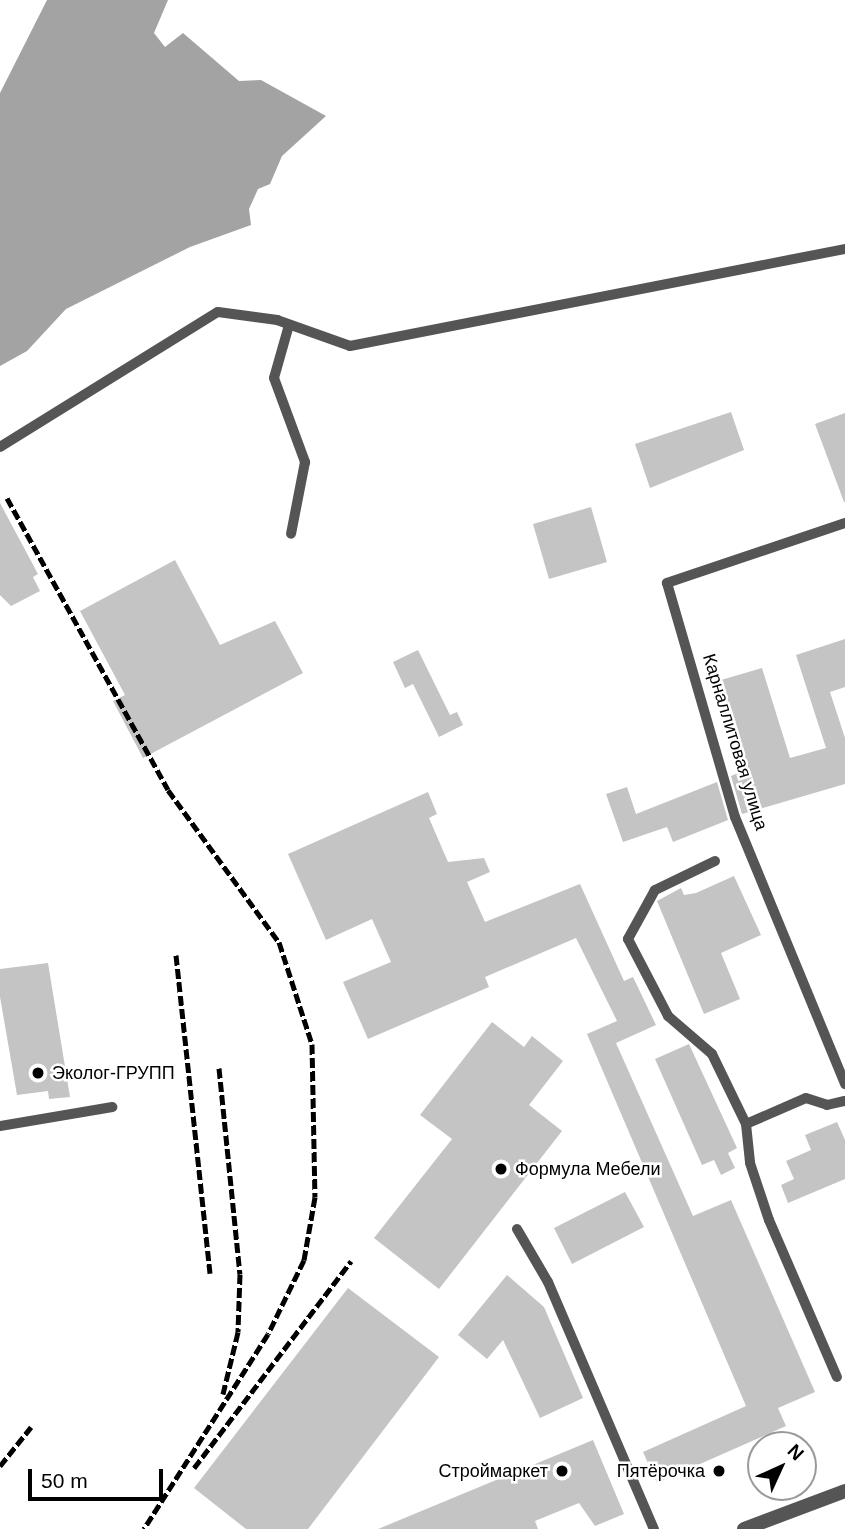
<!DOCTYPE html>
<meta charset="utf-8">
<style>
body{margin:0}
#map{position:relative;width:845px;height:1529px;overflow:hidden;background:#fff;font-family:Arial,sans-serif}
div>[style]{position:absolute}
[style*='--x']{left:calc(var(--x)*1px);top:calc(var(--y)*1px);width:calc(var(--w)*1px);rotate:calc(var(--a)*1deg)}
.water>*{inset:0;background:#a3a3a3}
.building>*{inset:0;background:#c4c4c4}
.service>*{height:10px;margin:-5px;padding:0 5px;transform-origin:5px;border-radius:5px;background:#555}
.tertiary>*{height:14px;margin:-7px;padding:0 7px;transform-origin:7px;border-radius:7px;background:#555}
.rail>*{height:5px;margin-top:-2.5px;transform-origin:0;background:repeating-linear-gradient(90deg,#000 0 10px,transparent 0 13.5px)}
.dots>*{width:19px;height:19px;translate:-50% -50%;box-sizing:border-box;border:4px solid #fff;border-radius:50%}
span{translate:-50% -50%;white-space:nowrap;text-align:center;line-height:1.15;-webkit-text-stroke:5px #fff;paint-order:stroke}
.street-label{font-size:18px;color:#000}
.poi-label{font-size:18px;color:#000}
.left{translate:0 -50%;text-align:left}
.right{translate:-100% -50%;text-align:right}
.north{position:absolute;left:747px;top:1431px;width:70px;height:70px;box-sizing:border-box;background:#fff;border:2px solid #999;border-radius:50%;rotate:45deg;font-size:19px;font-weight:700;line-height:28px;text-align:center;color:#000}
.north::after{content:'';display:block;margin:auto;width:24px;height:32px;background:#000;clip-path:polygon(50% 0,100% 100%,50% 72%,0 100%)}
.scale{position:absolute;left:28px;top:1469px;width:135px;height:32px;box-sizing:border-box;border:4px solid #000;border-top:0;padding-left:9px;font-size:21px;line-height:24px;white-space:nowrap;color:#000;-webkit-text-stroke:5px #fff;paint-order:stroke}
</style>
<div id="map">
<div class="water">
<div style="clip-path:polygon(47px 0,168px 0,154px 33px,165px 47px,183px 33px,239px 81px,261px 80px,326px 116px,282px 156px,270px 184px,258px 189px,249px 209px,251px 225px,190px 247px,66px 309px,27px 351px,0 366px,0 93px)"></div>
</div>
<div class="building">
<div style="clip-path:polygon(731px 412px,744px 450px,650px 488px,635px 444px)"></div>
<div style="clip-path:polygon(845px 413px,845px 502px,844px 502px,815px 424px)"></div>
<div style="clip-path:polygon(0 503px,38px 574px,33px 577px,40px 591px,11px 606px,0 595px)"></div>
<div style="clip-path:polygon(591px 507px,607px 562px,549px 579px,533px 524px)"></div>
<div style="clip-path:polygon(175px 560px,220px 645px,275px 621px,303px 673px,143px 758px,113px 701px,125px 695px,80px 611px)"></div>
<div style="clip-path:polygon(845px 639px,845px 687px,830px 692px,845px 738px,845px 784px,742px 814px,731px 776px,748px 769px,721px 680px,762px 668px,790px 758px,826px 748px,796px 655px)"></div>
<div style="clip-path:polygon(418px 650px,450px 715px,457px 712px,463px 725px,439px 737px,413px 684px,405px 688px,393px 662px)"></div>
<div style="clip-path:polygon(717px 782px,728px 820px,673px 842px,667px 827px,623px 842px,606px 794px,627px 787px,636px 814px)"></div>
<div style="clip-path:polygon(428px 792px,437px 814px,429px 818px,448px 862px,484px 858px,490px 872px,467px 882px,485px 922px,580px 884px,624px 981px,633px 977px,656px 1025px,616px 1043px,693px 1216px,731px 1200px,815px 1392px,778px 1408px,786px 1426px,657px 1483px,643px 1452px,746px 1406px,587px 1034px,617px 1021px,576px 938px,485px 977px,489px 987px,368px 1039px,343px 982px,391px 962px,372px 919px,326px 940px,288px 854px)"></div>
<div style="clip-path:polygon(734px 876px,761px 935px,721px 953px,740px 999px,704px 1014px,657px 901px,681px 888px,684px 895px,696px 893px)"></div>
<div style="clip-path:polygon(48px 963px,70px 1097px,49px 1099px,48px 1091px,17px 1095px,0 997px,0 969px)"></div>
<div style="clip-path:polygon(492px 1022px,524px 1047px,532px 1036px,563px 1061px,529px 1105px,562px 1131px,439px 1289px,374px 1238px,452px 1139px,420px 1115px)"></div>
<div style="clip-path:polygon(689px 1044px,737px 1148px,728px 1153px,735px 1168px,721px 1175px,714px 1160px,702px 1165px,655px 1059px)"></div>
<div style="clip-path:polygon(837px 1122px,845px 1140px,845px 1179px,788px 1203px,781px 1185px,794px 1179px,786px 1161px,811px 1150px,805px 1135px)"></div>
<div style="clip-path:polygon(625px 1192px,644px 1227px,572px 1264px,554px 1228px)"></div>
<div style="clip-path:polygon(507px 1275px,544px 1307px,583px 1398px,540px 1418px,503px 1340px,487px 1359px,458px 1335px)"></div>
<div style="clip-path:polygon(348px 1288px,439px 1357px,308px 1529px,246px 1529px,194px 1488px)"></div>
<div style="clip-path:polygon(593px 1440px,624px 1514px,595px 1526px,579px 1503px,535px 1521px,538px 1529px,378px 1529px)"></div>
</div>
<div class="service">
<div style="--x:289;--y:325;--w:55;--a:105.8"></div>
<div style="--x:274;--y:378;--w:90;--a:69.7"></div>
<div style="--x:305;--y:462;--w:73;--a:101"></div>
<div style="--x:0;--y:447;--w:256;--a:-31.8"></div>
<div style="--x:218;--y:312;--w:60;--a:7.7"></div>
<div style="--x:277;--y:320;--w:77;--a:19.6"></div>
<div style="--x:350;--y:346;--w:504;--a:-11.09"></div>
<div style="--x:845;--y:523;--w:188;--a:161.4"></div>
<div style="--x:667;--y:583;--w:244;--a:73.8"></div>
<div style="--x:735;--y:817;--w:289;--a:67.6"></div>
<div style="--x:715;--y:861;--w:67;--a:154.2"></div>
<div style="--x:655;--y:890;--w:56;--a:118.9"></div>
<div style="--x:628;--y:939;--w:87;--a:62.5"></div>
<div style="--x:668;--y:1016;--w:58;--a:40.8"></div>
<div style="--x:712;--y:1054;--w:78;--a:64.1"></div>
<div style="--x:746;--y:1124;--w:39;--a:84"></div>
<div style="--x:750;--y:1163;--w:60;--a:71.6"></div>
<div style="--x:769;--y:1220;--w:171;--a:66.6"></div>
<div style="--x:746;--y:1124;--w:65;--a:-23.4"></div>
<div style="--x:806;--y:1098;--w:22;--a:18"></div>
<div style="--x:827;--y:1105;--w:18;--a:-13"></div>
<div style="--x:0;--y:1126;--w:114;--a:-9.6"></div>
<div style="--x:517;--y:1229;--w:61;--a:59.7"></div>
<div style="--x:548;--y:1282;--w:269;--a:66.8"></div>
</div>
<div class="tertiary">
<div style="--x:744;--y:1529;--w:108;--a:-20.6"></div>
</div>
<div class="rail">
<div style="--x:7;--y:498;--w:333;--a:61.1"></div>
<div style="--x:168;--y:790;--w:188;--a:53.9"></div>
<div style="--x:279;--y:942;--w:107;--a:72.1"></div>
<div style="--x:312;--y:1044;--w:153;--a:88.9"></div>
<div style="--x:315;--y:1197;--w:64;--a:99.9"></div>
<div style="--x:304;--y:1260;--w:82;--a:115.9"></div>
<div style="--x:268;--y:1334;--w:231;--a:122.5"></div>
<div style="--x:176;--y:955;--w:320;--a:83.9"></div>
<div style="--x:219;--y:1068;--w:207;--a:84.2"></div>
<div style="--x:240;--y:1274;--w:58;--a:92"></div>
<div style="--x:238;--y:1332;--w:64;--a:103.6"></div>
<div style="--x:0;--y:1466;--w:50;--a:-51.5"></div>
<div style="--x:194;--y:1468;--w:260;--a:-52.8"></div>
</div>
<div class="dots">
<div style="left:38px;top:1073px;background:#000"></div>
<div style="left:501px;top:1169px;background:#000"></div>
<div style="left:562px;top:1471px;background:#000"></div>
<div style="left:719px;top:1471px;background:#000"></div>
</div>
<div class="street-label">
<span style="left:735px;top:742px;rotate:73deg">Карналлитовая улица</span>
</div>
<div class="poi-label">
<span class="left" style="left:52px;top:1073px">Эколог-ГРУПП</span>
<span class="left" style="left:515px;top:1169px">Формула Мебели</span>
<span class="right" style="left:548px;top:1471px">Строймаркет</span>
<span class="right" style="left:705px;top:1471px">Пятёрочка</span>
</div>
<div class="north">N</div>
<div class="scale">50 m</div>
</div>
